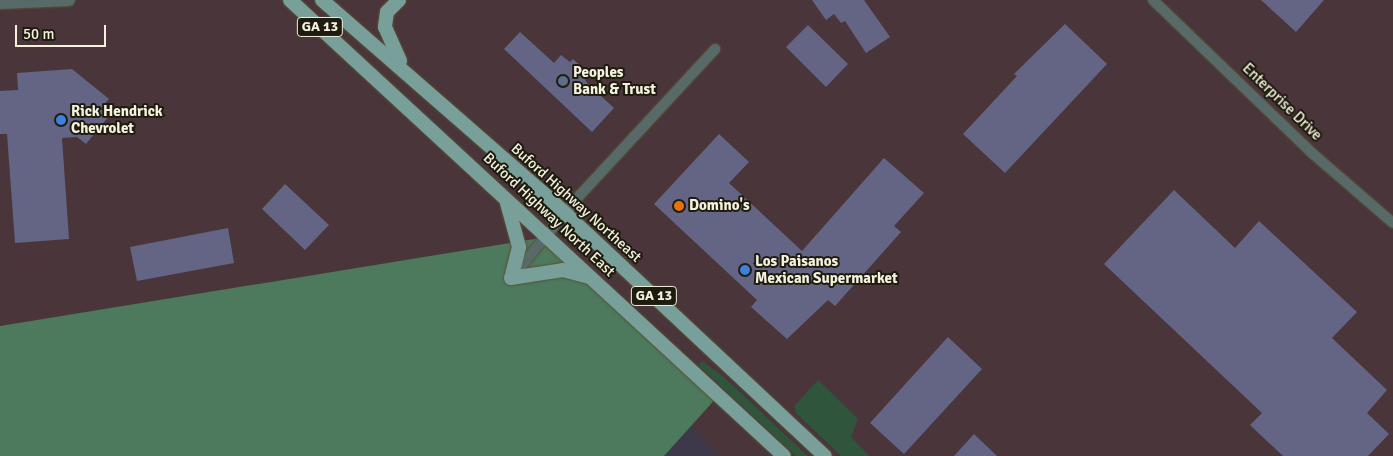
<!DOCTYPE html>
<style>
body{margin:0}
#map{position:relative;width:1393px;height:456px;overflow:hidden;background:#3a3415;font-family:Signika,sans-serif}
div>[style]{position:absolute}
[style*='--x']{left:calc(var(--x)*1px);top:calc(var(--y)*1px);width:calc(var(--w)*1px);rotate:calc(var(--a)*1deg)}
.commercial>*{inset:0;background:#4a353a}
.industrial>*{inset:0;background:#3e394a}
.green>*{inset:0;background:#2f553d}
.forest>*{inset:0;background:#4d795c}
.building>*{inset:0;background:#646584}
.roads{filter:drop-shadow(0 0 1px #585235) drop-shadow(0 0 1px #585235)}
.minor>*{height:10px;margin:-5px;padding:0 5px;transform-origin:5px;border-radius:5px;background:#586a68}
.tertiary>*{height:12px;margin:-6px;padding:0 6px;transform-origin:6px;border-radius:6px;background:#586a68}
.primary>*{height:14px;margin:-7px;padding:0 7px;transform-origin:7px;border-radius:7px;background:#799f9a}
.dots>*{width:14px;height:14px;translate:-50% -50%;box-sizing:border-box;border:2px solid #1e1c0f;border-radius:50%}
span{translate:-50% -50%;white-space:nowrap;text-align:center;line-height:1.15;-webkit-text-stroke:4px #1e1c0f;paint-order:stroke}
.shield-label span{padding:1px 4px;background:#1e1c0f;border:1px solid;border-radius:4px;-webkit-text-stroke-width:0}
.shield-label{font-size:14px;color:#f4f1de;font-weight:700}
.poi-label{font-size:15px;color:#f4f1de;font-weight:700}
.left{translate:0 -50%;text-align:left}
.street-label{font-size:15px;color:#f4f1de}
.scale{position:absolute;left:15px;top:25px;width:91px;height:22px;box-sizing:border-box;border:2px solid #f4f1de;border-top:0;padding-left:6px;font-size:15px;line-height:18px;white-space:nowrap;color:#f4f1de;-webkit-text-stroke:4px #1e1c0f;paint-order:stroke}
</style>
<div id="map">
<div class="commercial">
<div style="clip-path:polygon(0 0,1393px 0,1393px 456px,721px 456px,691px 426px,720px 395px,92px 312px,0 326px)"></div>
</div>
<div class="industrial">
<div style="clip-path:polygon(691px 426px,721px 456px,664px 456px)"></div>
</div>
<div class="green">
<div style="clip-path:polygon(702px 361px,724px 377px,808px 456px,796px 456px,698px 365px)"></div>
<div style="clip-path:polygon(818px 380px,858px 419px,851px 437px,869px 456px,841px 456px,796px 413px,795px 405px)"></div>
</div>
<div class="forest">
<div style="clip-path:polygon(553px 236px,720px 394px,664px 456px,0 456px,0 326px)"></div>
</div>
<div class="building">
<div style="clip-path:polygon(812px 0,864px 0,890px 37px,866px 53px,845px 21px,841px 23px,834px 14px,826px 20px)"></div>
<div style="clip-path:polygon(1261px 0,1324px 0,1296px 32px)"></div>
<div style="clip-path:polygon(1065px 24px,1107px 64px,1005px 173px,963px 134px,1017px 76px,1014px 74px)"></div>
<div style="clip-path:polygon(808px 25px,848px 64px,826px 87px,786px 47px)"></div>
<div style="clip-path:polygon(520px 32px,554px 63px,561px 55px,570px 62px,573px 59px,586px 71px,582px 75px,588px 84px,614px 108px,592px 132px,504px 49px)"></div>
<div style="clip-path:polygon(72px 69px,109px 99px,100px 109px,109px 116px,86px 144px,77px 137px,62px 138px,69px 239px,15px 243px,7px 134px,0 134px,0 91px,18px 90px,17px 73px)"></div>
<div style="clip-path:polygon(719px 134px,749px 162px,729px 183px,802px 251px,884px 158px,924px 193px,894px 226px,901px 232px,835px 306px,828px 300px,787px 339px,751px 307px,757px 300px,654px 204px)"></div>
<div style="clip-path:polygon(285px 184px,329px 225px,305px 250px,262px 209px)"></div>
<div style="clip-path:polygon(1174px 190px,1235px 248px,1259px 221px,1357px 312px,1332px 338px,1387px 390px,1367px 413px,1389px 434px,1368px 456px,1283px 456px,1250px 425px,1262px 413px,1104px 264px)"></div>
<div style="clip-path:polygon(228px 228px,234px 263px,137px 281px,130px 247px)"></div>
<div style="clip-path:polygon(948px 337px,982px 369px,904px 454px,870px 423px)"></div>
<div style="clip-path:polygon(974px 434px,997px 456px,954px 456px)"></div>
</div>
<div class="roads">
<div class="minor">
<div style="--x:1153;--y:0;--w:221;--a:43.9"></div>
<div style="--x:1312;--y:153;--w:107;--a:40.8"></div>
<div style="--x:513;--y:276;--w:105;--a:-50.4"></div>
<div style="--x:580;--y:195;--w:199;--a:-47.2"></div>
</div>
<div class="tertiary">
<div style="--x:0;--y:3;--w:69;--a:-2.5"></div>
</div>
<div class="primary">
<div style="--x:290;--y:0;--w:672;--a:42.71"></div>
<div style="--x:322;--y:0;--w:304;--a:41.1"></div>
<div style="--x:551;--y:200;--w:375;--a:43.1"></div>
<div style="--x:399;--y:0;--w:17;--a:135"></div>
<div style="--x:387;--y:12;--w:15;--a:98"></div>
<div style="--x:385;--y:27;--w:37;--a:66"></div>
<div style="--x:507;--y:203;--w:46;--a:74.7"></div>
<div style="--x:519;--y:247;--w:32;--a:104"></div>
<div style="--x:511;--y:278;--w:53;--a:-8.7"></div>
<div style="--x:563;--y:270;--w:27;--a:15"></div>
</div>
</div>
<div class="dots">
<div style="left:563px;top:81px;background:#5c6f8a"></div>
<div style="left:61px;top:120px;background:#3f7fe0"></div>
<div style="left:679px;top:206px;background:#e8710a"></div>
<div style="left:745px;top:270px;background:#3f7fe0"></div>
</div>
<div class="shield-label">
<span style="left:320px;top:27px">GA 13</span>
<span style="left:654px;top:296px">GA 13</span>
</div>
<div class="poi-label">
<span class="left" style="left:573px;top:81px">Peoples<br>Bank &amp; Trust</span>
<span class="left" style="left:71px;top:120px">Rick Hendrick<br>Chevrolet</span>
<span class="left" style="left:689px;top:206px">Domino's</span>
<span class="left" style="left:755px;top:270px">Los Paisanos<br>Mexican Supermarket</span>
</div>
<div class="street-label">
<span style="left:1282px;top:102px;rotate:44deg">Enterprise Drive</span>
<span style="left:576px;top:203px;rotate:42deg">Buford Highway Northeast</span>
<span style="left:549px;top:215px;rotate:43deg">Buford Highway North East</span>
</div>
<div class="scale">50 m</div>
</div>
